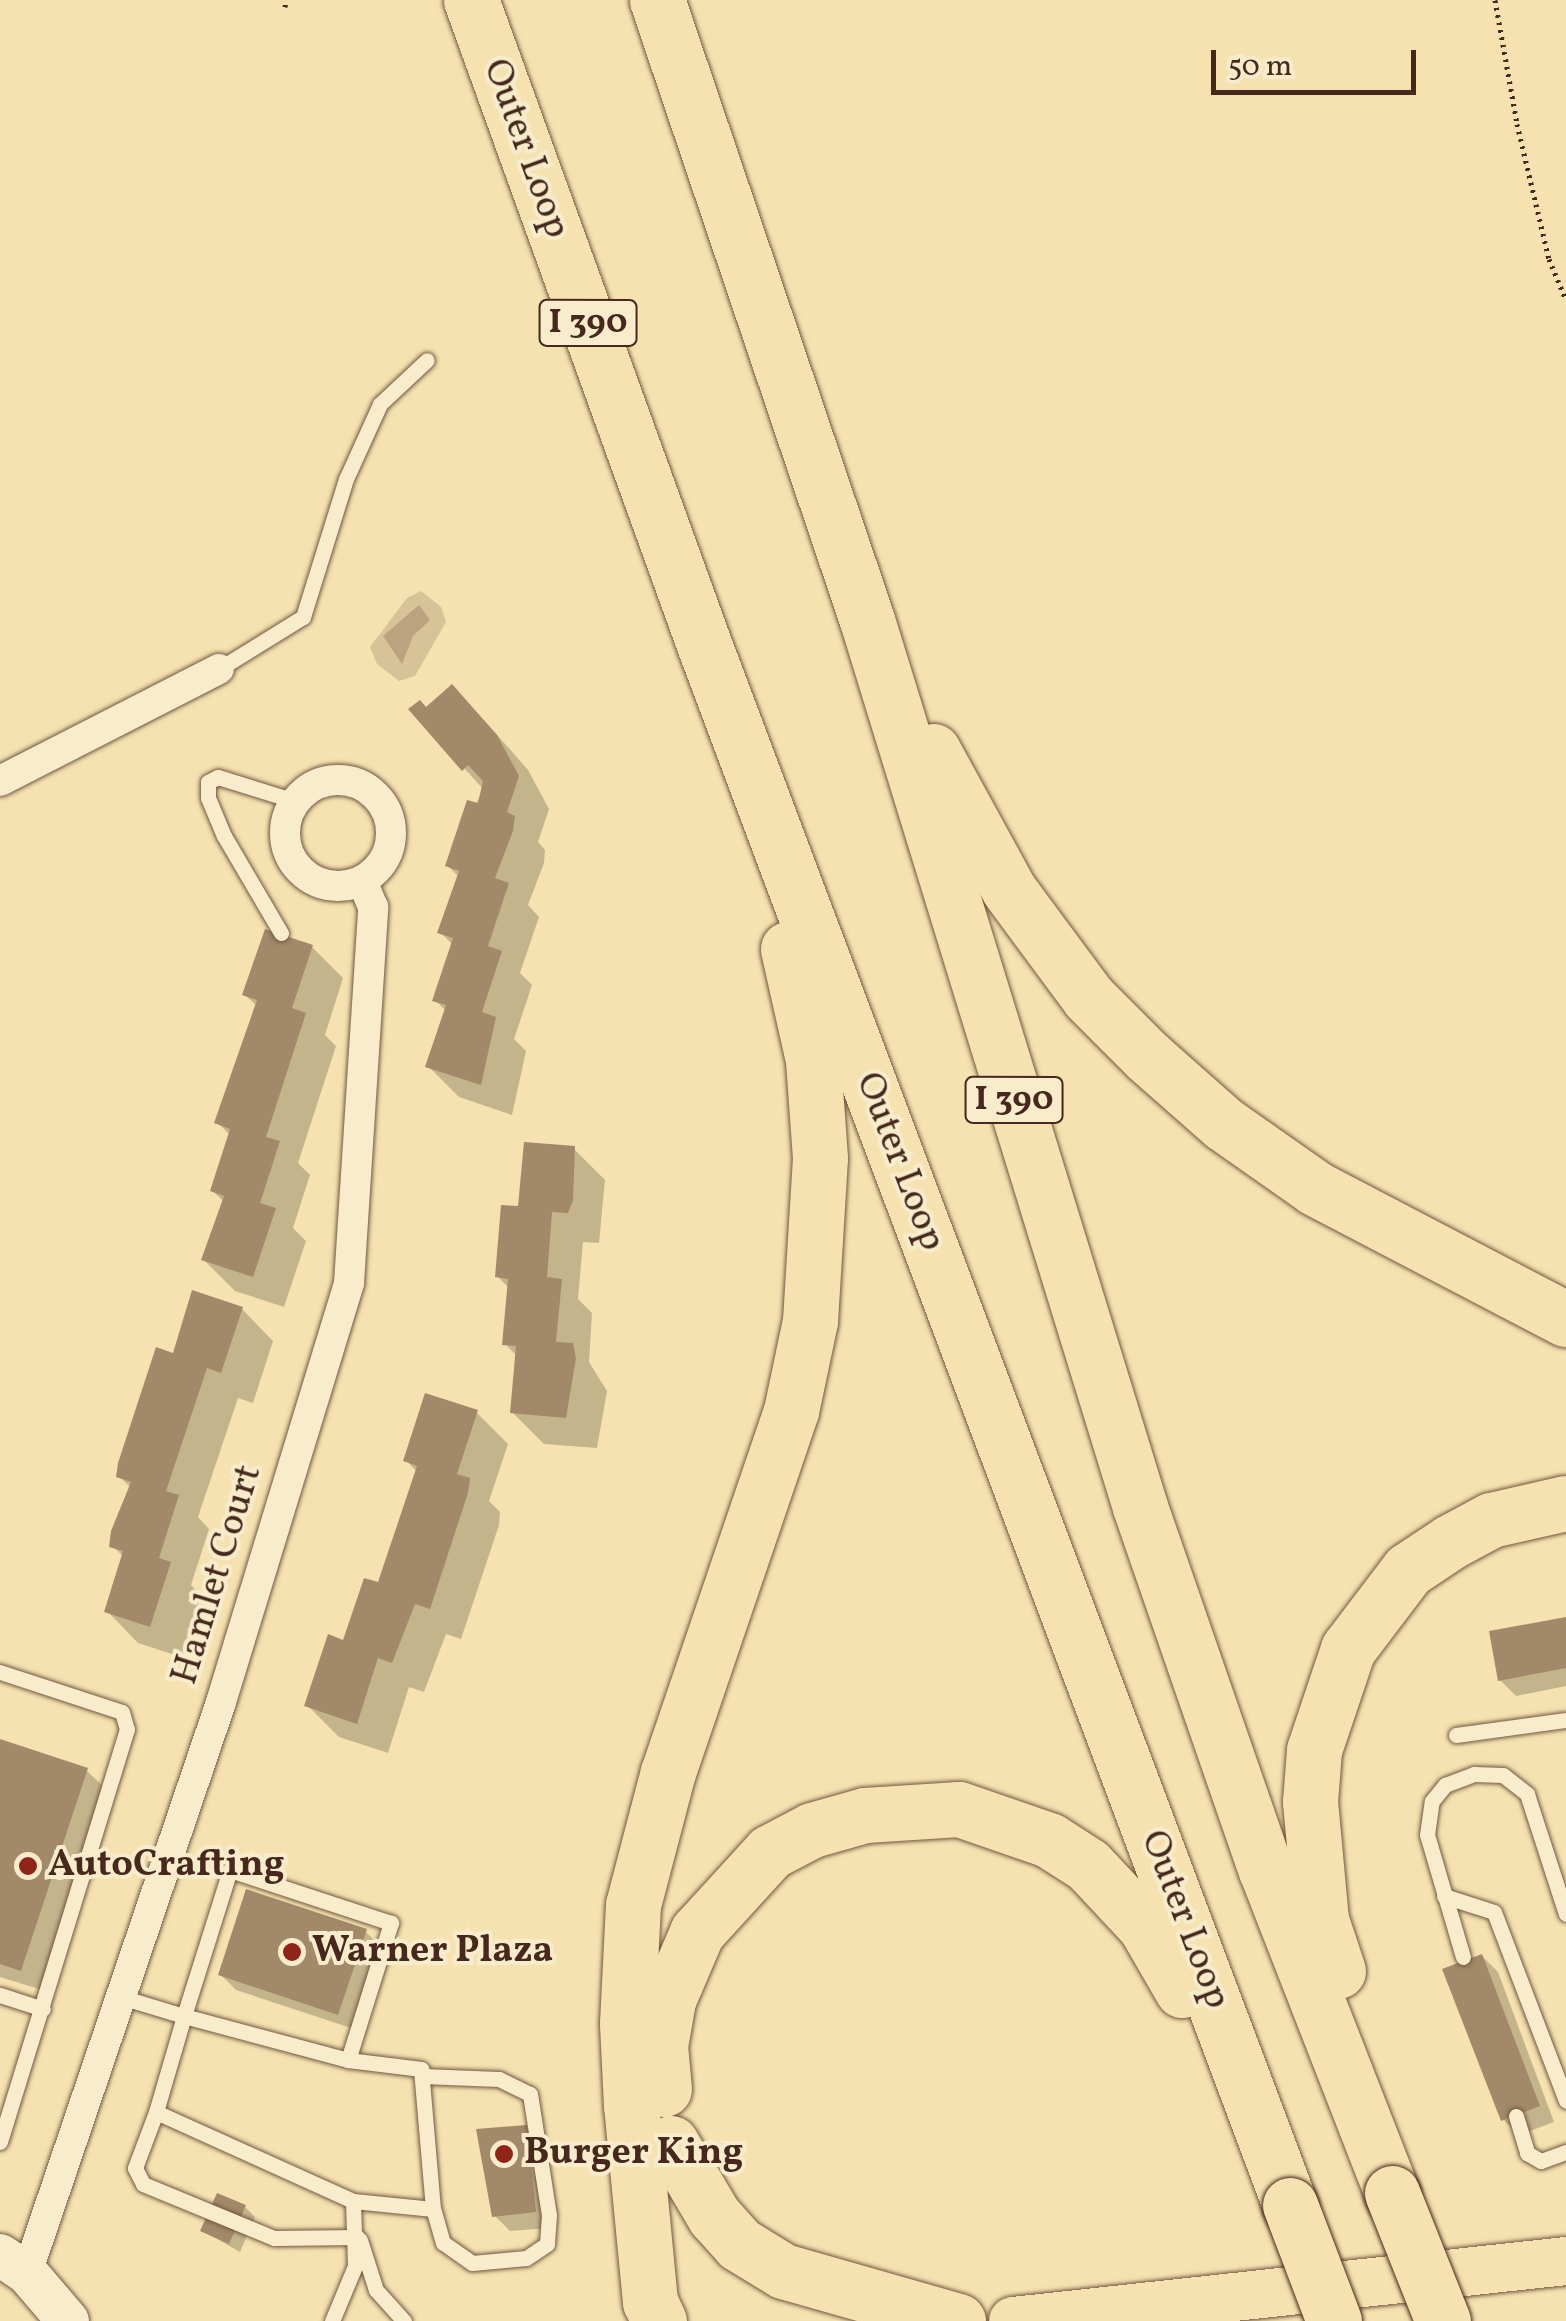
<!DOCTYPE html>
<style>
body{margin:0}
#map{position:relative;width:1566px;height:2321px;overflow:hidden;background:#f5e2b0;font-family:Vollkorn,serif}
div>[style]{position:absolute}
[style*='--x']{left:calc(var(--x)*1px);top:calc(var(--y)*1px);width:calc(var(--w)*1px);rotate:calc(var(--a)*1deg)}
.green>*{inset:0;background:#d7c397}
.water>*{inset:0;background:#baa37e}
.shadow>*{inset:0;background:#0003}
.building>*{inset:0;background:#a18969}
.path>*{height:5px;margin-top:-2.5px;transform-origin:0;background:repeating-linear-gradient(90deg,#46291c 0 2.5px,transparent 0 7.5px)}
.roads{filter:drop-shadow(0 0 2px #725741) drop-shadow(0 0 2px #725741)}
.lane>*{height:15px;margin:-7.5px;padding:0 7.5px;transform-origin:7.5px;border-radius:7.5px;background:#f8eccc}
.street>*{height:30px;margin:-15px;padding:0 15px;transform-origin:15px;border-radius:15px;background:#f8eccc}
.street>.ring{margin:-15px;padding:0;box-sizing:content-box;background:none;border:30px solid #f8eccc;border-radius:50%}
.secondary>*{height:42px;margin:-21px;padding:0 21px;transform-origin:21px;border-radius:21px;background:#f8eccc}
.primary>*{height:48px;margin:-24px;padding:0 24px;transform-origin:24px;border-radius:24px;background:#f5e2b0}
.highway>*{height:55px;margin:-27.5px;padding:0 27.5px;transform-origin:27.5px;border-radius:27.5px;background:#f5e2b0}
.bridges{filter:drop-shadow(0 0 2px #46291c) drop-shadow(0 0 2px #46291c)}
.highway-bridge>*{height:55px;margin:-27.5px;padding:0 27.5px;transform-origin:27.5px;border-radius:27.5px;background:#f5e2b0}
.dots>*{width:28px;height:28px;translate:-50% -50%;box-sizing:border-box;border:5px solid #f8eccc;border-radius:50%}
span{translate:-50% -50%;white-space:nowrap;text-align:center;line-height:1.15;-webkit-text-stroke:8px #f8eccc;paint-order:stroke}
.shield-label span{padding:2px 8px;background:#f8eccc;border:2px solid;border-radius:8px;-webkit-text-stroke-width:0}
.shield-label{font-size:35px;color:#46291c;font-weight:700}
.street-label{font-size:38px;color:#46291c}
.poi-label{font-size:38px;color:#46291c;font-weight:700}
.left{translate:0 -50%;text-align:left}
.scale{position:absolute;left:1211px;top:50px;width:205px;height:45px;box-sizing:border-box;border:5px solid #46291c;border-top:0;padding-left:12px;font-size:30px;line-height:35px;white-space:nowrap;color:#46291c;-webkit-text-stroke:8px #f8eccc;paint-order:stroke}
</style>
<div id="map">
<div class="green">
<div style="clip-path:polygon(421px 591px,441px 607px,446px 622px,415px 676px,399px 681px,377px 664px,370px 647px,407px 598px)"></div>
</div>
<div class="water">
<div style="clip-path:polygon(419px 605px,430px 620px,413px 636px,402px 664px,383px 636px)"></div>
</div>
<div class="shadow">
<div style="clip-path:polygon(412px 710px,483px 719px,528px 770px,549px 809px,538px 842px,545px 850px,544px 863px,528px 905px,539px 917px,520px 973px,532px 985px,514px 1039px,526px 1051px,512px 1115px,459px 1097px,428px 1066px,446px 1011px,435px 1000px,453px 945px,440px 932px,459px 877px,448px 866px,483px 789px)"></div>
<div style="clip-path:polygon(312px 947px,343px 978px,325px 1035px,336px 1046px,298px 1163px,310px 1175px,293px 1228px,306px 1241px,284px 1307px,235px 1291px,204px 1260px,224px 1202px,213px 1191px,231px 1136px,217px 1122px,258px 1007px,245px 995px)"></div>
<div style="clip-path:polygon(574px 1149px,605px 1180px,599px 1243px,583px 1242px,578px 1299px,592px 1313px,589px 1362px,607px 1391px,597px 1448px,544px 1444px,512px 1412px,517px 1356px,505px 1344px,510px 1289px,497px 1276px,521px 1209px)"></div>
<div style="clip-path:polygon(242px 1309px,273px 1341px,253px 1403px,238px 1398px,198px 1517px,209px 1529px,191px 1585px,201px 1596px,181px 1657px,138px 1643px,107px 1611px,124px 1557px,112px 1546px,131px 1488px,119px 1476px,174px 1356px)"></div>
<div style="clip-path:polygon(477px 1413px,508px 1444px,489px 1501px,500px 1512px,499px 1525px,461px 1639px,446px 1634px,424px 1692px,409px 1687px,388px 1753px,339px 1737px,307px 1705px,380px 1586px,417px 1472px,406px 1460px)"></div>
<div style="clip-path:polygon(1566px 1619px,1566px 1686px,1516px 1696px,1500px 1680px)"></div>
<div style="clip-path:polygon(0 1741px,86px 1770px,108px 1791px,42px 1990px,0 1977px)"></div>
<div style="clip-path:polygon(365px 1931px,381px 1947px,354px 2029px,236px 1990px,220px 1974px)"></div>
<div style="clip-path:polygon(1482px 1956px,1498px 1972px,1554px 2122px,1519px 2135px,1503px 2119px)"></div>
<div style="clip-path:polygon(526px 2127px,542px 2143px,550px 2228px,510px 2231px,494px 2215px)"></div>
<div style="clip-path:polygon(245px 2207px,255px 2217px,240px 2252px,203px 2231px)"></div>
</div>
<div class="building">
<div style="clip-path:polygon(452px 684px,497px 735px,519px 776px,507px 812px,515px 816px,513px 831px,495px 878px,509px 883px,488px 946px,502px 951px,482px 1012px,496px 1017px,481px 1085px,425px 1067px,446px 1005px,432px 1001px,453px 938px,437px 933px,459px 871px,445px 866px,467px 800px,478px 803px,483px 781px,468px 765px,462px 771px,408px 709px,420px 700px,426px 707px)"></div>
<div style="clip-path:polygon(265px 929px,313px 945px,292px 1008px,306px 1013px,266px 1137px,280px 1141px,260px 1203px,276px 1208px,253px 1277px,201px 1260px,224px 1196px,210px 1191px,230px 1129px,214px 1123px,257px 1000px,242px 995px)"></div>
<div style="clip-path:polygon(524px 1142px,575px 1146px,573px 1200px,568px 1213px,552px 1212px,547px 1277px,562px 1279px,556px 1342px,573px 1343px,576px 1358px,566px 1418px,510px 1413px,516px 1346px,502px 1345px,508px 1279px,495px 1277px,501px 1205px,518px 1206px)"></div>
<div style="clip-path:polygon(192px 1290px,243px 1307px,221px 1373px,207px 1368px,166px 1491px,179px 1495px,159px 1558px,171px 1562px,150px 1627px,104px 1612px,123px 1551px,109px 1547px,111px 1531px,131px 1482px,116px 1477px,118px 1463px,156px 1347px,173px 1353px)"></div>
<div style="clip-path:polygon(425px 1393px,478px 1410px,457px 1474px,470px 1478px,468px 1493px,430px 1609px,415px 1604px,392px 1663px,378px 1658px,357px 1724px,304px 1706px,328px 1634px,343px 1640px,364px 1578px,378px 1582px,417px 1466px,403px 1461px)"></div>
<div style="clip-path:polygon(1566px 1617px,1566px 1668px,1498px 1681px,1489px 1631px)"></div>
<div style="clip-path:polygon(0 1739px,88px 1768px,21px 1971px,0 1964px)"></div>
<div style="clip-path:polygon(246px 1889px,367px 1929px,338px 2015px,218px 1975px)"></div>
<div style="clip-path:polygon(1482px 1954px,1540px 2106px,1501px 2121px,1442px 1969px)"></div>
<div style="clip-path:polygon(527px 2125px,536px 2212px,492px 2217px,476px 2129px)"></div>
<div style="clip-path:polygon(217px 2193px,246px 2205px,229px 2244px,200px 2231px)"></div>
</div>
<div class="path">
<div style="--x:1495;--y:0;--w:126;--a:79.9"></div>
<div style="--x:1517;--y:124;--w:139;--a:76.7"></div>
<div style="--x:1549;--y:259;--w:44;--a:67.5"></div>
<div style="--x:285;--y:7;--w:7;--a:-82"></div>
</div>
<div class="roads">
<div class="lane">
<div style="--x:219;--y:669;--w:99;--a:-31.8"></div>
<div style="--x:303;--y:617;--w:145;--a:-72.7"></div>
<div style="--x:346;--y:479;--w:82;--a:-65.6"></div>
<div style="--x:380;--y:404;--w:64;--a:-43.1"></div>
<div style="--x:281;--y:933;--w:113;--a:-120.4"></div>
<div style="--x:224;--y:836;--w:41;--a:-112.8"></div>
<div style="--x:208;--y:798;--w:16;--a:-90"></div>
<div style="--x:208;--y:782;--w:11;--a:-27"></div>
<div style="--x:218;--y:777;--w:81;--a:17.3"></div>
<div style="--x:0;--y:1672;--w:128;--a:18.2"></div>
<div style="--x:122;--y:1712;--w:18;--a:74"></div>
<div style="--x:127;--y:1729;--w:432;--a:107.1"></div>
<div style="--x:1456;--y:1735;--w:111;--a:-7.8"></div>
<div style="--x:1444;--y:1896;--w:52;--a:17.7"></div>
<div style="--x:1494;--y:1912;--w:202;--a:69.1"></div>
<div style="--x:1463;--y:1957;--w:127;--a:-106.4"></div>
<div style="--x:1427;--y:1835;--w:34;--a:-82"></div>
<div style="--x:1432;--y:1801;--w:21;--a:-51"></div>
<div style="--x:1445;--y:1785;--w:31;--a:-21"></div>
<div style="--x:1474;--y:1774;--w:29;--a:2"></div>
<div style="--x:1503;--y:1775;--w:31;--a:38"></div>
<div style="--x:1527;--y:1794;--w:126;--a:72"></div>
<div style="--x:0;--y:1995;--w:45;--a:18"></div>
<div style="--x:121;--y:1997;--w:66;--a:16.8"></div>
<div style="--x:184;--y:2016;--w:100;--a:106.3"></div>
<div style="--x:156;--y:2112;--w:216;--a:24.3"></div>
<div style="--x:353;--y:2201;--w:65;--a:88.2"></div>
<div style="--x:355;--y:2266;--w:60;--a:112.7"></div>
<div style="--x:348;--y:2060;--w:144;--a:-72.6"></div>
<div style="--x:391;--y:1923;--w:169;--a:-161.8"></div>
<div style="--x:230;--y:1870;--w:153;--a:107.5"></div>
<div style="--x:184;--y:2016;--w:170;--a:15"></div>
<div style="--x:348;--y:2060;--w:74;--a:7"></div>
<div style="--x:421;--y:2069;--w:141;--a:85.1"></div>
<div style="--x:433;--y:2209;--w:80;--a:-174.3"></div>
<div style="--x:422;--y:2076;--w:77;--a:2.2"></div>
<div style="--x:499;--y:2079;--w:34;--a:26"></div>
<div style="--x:530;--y:2094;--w:122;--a:81.1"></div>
<div style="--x:549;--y:2215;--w:29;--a:94"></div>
<div style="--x:547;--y:2244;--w:25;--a:146"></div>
<div style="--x:526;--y:2258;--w:54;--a:174.7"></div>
<div style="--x:472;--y:2263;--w:35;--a:-145"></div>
<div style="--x:443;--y:2243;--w:35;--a:-106"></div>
<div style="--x:156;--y:2112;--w:60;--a:110.6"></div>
<div style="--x:135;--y:2168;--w:18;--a:63"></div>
<div style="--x:143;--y:2184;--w:142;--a:22.4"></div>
<div style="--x:274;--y:2238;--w:83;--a:-0.7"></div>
<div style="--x:1516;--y:2116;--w:39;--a:73"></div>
<div style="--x:1527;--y:2153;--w:16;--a:30"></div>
<div style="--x:1541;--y:2161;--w:27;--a:-20"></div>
<div style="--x:360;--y:2240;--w:52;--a:72.3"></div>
<div style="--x:376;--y:2290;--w:42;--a:47.9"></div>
</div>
<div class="street">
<div class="ring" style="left:285px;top:780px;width:76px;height:76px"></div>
<div style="--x:0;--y:781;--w:246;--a:-27.1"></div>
<div style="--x:27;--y:2273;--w:603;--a:-71.23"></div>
<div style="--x:221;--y:1702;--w:438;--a:-73"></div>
<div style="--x:349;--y:1283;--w:377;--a:-86.3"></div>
<div style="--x:373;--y:907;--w:28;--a:-113"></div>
</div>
<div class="secondary">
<div style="--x:0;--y:2255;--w:32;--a:34"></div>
<div style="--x:27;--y:2273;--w:63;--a:49.5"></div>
</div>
<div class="primary">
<div style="--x:1013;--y:2321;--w:556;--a:-6.19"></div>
</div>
<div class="highway">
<div style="--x:471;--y:0;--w:688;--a:70.12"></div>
<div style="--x:705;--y:647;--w:1664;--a:69.42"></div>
<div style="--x:657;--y:0;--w:655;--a:71.29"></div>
<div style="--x:867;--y:620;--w:928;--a:72.89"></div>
<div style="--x:1140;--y:1507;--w:384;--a:70.9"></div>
<div style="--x:1266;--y:1870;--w:347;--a:68.7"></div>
<div style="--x:933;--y:751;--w:158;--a:61.3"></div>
<div style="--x:1009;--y:890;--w:134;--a:53.5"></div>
<div style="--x:1089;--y:998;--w:83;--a:45"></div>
<div style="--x:1148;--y:1057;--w:101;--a:41.4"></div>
<div style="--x:1224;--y:1124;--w:111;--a:35.1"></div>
<div style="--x:1315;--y:1188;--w:283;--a:27.6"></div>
<div style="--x:1338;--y:1971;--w:54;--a:-108.4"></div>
<div style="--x:1321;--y:1920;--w:119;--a:-95.3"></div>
<div style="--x:1310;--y:1802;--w:52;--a:-85.6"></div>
<div style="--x:1314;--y:1750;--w:107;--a:-71.4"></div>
<div style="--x:1348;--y:1649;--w:99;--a:-52.8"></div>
<div style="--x:1408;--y:1570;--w:50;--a:-33.7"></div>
<div style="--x:1450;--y:1542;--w:47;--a:-28.2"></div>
<div style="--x:1491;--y:1520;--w:77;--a:-12.8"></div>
<div style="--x:664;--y:2089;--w:43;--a:-95.3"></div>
<div style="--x:660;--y:2046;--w:47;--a:-80.1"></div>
<div style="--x:668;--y:2000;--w:74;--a:-66.9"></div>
<div style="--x:697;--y:1932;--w:108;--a:-47.6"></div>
<div style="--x:770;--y:1852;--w:47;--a:-27.6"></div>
<div style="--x:812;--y:1830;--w:55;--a:-15.8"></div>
<div style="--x:865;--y:1815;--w:94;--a:-3.7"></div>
<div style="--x:959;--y:1809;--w:95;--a:19"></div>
<div style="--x:1049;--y:1840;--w:46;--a:32.7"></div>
<div style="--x:1088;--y:1865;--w:83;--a:46.9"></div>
<div style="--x:1145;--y:1926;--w:74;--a:60"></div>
<div style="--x:671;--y:2143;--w:85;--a:59.5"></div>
<div style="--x:714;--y:2216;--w:38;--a:48"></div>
<div style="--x:739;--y:2244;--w:52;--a:31.5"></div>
<div style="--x:783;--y:2271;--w:182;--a:15.9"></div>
<div style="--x:659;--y:2321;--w:21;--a:-115"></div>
<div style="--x:650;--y:2302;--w:197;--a:-95.5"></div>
<div style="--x:631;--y:2106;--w:83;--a:-92.8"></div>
<div style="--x:627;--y:2023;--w:118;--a:-87.1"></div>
<div style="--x:633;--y:1905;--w:138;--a:-75.3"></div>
<div style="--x:668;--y:1772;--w:381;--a:-71.2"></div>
<div style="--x:791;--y:1411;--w:92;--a:-78.1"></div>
<div style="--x:810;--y:1321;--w:163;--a:-86.5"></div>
<div style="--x:820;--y:1158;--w:98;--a:-94.1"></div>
<div style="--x:813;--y:1060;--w:114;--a:-102.7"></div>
</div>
</div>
<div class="bridges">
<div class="highway-bridge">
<div style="--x:1392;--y:2193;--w:138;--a:68.3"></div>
<div style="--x:1290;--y:2205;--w:124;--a:69.2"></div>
</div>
</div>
<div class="dots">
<div style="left:28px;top:1866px;background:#8f2418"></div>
<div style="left:292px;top:1952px;background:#8f2418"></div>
<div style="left:504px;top:2154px;background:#8f2418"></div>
</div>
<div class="shield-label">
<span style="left:588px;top:323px">I 390</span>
<span style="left:1014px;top:1100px">I 390</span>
</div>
<div class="street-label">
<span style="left:525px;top:149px;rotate:70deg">Outer Loop</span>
<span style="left:899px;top:1162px;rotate:69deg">Outer Loop</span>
<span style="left:218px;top:1575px;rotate:-73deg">Hamlet Court</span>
<span style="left:1184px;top:1920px;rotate:69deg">Outer Loop</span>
</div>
<div class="poi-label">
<span class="left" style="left:48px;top:1866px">AutoCrafting</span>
<span class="left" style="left:312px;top:1952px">Warner Plaza</span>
<span class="left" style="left:524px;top:2154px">Burger King</span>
</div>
<div class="scale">50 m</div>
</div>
